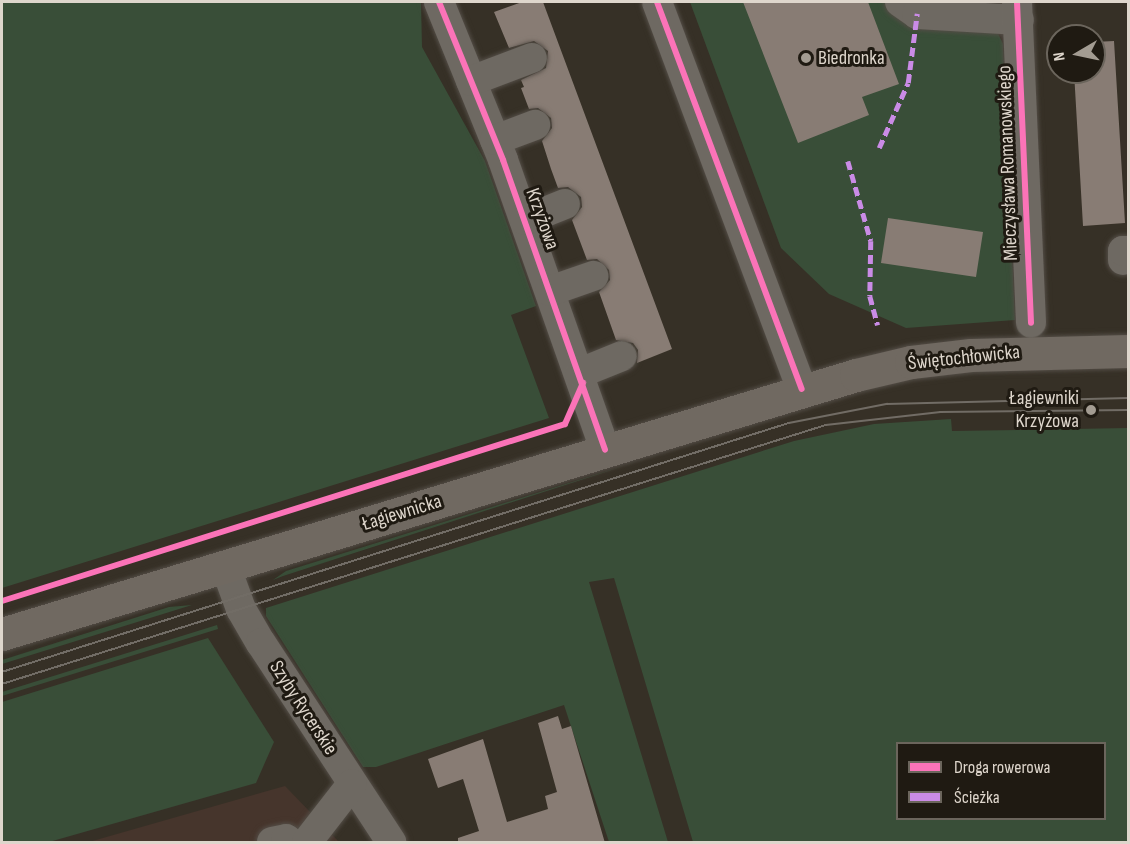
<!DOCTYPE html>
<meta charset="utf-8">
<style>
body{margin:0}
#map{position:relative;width:1130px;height:844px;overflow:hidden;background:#363026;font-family:"Sofia Sans Condensed",sans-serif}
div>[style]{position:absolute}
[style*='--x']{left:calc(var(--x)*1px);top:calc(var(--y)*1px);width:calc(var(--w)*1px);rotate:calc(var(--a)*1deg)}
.industrial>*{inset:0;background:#46352c}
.green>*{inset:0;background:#394e38}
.building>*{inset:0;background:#887c74}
.roads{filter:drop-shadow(0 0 2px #534d46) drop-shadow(0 0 2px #534d46)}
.minor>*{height:30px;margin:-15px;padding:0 15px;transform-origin:15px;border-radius:15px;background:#6e6962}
.major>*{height:33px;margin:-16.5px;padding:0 16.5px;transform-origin:16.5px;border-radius:16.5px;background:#706961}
.tram>*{height:1.5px;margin:-0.75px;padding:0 0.75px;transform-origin:0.75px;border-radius:0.75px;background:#716c65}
.quiet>*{height:4.5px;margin-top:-2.25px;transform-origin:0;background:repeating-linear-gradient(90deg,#ca8be6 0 9px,transparent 0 13.5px)}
.cycleway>*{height:6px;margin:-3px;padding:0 3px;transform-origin:3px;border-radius:3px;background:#fb73b8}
.dots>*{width:16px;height:16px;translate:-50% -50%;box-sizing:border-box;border:3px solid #1f1a12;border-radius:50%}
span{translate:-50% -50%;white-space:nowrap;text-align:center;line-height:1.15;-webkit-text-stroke:6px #1f1a12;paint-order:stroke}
.poi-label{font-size:20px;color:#ded6cc}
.left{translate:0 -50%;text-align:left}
.right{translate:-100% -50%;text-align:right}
.street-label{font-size:20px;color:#ded6cc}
.frame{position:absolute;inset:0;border:3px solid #ded6cc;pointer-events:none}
.legend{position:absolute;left:896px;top:742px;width:210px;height:78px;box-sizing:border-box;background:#1f1a12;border:2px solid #6b655c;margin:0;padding:8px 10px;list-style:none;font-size:18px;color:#ded6cc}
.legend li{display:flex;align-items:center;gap:12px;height:30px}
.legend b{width:30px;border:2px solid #6b655c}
.north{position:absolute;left:1046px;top:24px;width:60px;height:60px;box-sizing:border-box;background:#1f1a12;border:2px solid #6b655c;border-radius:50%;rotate:261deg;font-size:16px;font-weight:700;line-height:24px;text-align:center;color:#ded6cc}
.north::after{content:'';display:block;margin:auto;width:21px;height:27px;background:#a39c92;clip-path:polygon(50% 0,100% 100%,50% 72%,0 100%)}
</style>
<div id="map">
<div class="industrial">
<div style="clip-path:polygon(285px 786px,339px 842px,89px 842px)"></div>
</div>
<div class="green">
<div style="clip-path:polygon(2px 2px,421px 2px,422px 47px,485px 161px,536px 306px,511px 315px,549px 418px,2px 588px)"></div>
<div style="clip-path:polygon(690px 2px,893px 2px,996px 29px,1003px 44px,1015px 320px,906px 328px,829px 294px,781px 248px)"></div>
<div style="clip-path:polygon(evenodd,951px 419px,952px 431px,1128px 428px,1128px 842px,693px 842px,614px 578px,589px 582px,668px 842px,609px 842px,564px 705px,376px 767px,363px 767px,266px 616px,266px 608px,794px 441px,874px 424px,951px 419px,898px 744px,1104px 744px,1104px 818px,898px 818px,898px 744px)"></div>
<div style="clip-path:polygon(627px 465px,283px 576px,273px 580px,286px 571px)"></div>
<div style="clip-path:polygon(192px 605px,2px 664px,2px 660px,169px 607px)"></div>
<div style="clip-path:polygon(217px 625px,218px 629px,2px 696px,2px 692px)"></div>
<div style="clip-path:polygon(208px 638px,274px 742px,256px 783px,49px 842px,2px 842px,2px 702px)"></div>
</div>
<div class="building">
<div style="clip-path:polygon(522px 2px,543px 2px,672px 349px,637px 363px,638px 350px,633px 343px,616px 340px,599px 292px,610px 280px,609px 270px,597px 259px,587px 260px,572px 220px,582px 207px,581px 197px,568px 187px,558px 188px,551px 169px,542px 141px,552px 128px,551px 118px,538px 108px,529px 109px,521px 88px,524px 87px,521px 80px,546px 68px,548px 51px,534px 41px,509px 48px,494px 12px)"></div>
<div style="clip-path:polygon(743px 2px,868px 2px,899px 84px,862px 97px,869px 115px,798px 143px)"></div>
<div style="clip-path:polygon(1114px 41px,1125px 223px,1083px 226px,1074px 72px,1094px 72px,1094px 42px)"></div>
<div style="clip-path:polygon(888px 218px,983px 232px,976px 277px,881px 263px)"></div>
<div style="clip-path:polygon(558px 716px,562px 729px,571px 726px,605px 843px,458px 843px,458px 838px,479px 831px,463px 779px,438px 788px,428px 759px,483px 739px,507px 822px,548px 809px,545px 796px,557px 792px,538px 723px)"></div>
</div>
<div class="roads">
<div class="minor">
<div style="--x:439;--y:2;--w:170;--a:67.9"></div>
<div style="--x:503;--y:160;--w:307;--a:70.6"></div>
<div style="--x:657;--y:2;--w:413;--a:69.5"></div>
<div style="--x:900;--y:2;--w:21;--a:35"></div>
<div style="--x:917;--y:14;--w:102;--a:3.4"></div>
<div style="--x:1017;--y:2;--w:321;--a:87.5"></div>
<div style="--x:471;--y:81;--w:65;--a:-20.7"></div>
<div style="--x:495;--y:140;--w:43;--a:-20.6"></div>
<div style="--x:525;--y:220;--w:43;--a:-21.8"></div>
<div style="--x:1123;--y:260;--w:9;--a:-90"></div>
<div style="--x:1123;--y:251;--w:5;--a:0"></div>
<div style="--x:550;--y:291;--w:46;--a:-19.2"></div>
<div style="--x:580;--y:373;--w:45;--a:-22"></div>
<div style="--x:226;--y:568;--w:44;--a:69.9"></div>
<div style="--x:241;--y:609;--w:39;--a:60"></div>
<div style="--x:261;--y:643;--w:238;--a:56.8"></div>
<div style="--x:272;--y:842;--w:14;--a:-12"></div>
<div style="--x:286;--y:839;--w:5;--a:37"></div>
<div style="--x:307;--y:842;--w:73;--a:-52.2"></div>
</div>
<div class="major">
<div style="--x:2;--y:634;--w:892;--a:-16.87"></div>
<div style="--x:856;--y:375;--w:57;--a:-13.3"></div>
<div style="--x:911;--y:362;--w:60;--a:-6.7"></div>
<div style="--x:971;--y:355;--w:157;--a:-1.5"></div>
</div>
</div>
<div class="tram">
<div style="--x:2;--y:672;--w:825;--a:-17.56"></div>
<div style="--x:789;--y:423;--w:100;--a:-11"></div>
<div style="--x:887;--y:404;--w:241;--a:-1.4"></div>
<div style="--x:2;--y:684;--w:864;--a:-17.45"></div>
<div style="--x:826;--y:425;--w:115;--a:-6.5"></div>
<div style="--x:940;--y:412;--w:188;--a:-0.6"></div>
</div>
<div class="quiet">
<div style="--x:879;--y:148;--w:71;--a:-66"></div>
<div style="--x:908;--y:83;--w:70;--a:-82.6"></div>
<div style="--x:848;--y:161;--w:83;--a:74"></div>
<div style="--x:871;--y:241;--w:55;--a:91"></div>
<div style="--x:870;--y:296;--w:30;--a:75"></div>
</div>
<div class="cycleway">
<div style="--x:439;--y:2;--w:170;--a:67.9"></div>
<div style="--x:503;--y:160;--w:307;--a:70.6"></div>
<div style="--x:657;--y:2;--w:413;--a:69.5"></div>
<div style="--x:1017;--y:2;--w:321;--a:87.5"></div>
<div style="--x:2;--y:601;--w:590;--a:-17.45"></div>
<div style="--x:565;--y:424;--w:45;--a:-66.3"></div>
</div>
<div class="dots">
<div style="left:806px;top:58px;background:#a39c92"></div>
<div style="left:1091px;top:410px;background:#a39c92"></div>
</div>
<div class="poi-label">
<span class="left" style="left:818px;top:58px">Biedronka</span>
<span class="right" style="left:1079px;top:410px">Łagiewniki<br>Krzyżowa</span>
</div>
<div class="street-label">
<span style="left:1008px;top:163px;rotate:-92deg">Mieczysława Romanowskiego</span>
<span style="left:542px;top:219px;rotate:70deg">Krzyżowa</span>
<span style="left:964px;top:358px;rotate:-6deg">Świętochłowicka</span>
<span style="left:402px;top:513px;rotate:-17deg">Łagiewnicka</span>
<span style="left:303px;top:708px;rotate:57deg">Szyby Rycerskie</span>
</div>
<div class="frame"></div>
<ul class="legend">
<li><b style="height:8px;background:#fb73b8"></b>Droga rowerowa</li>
<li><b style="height:8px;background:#ca8be6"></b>Ścieżka</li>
</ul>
<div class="north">N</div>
</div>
